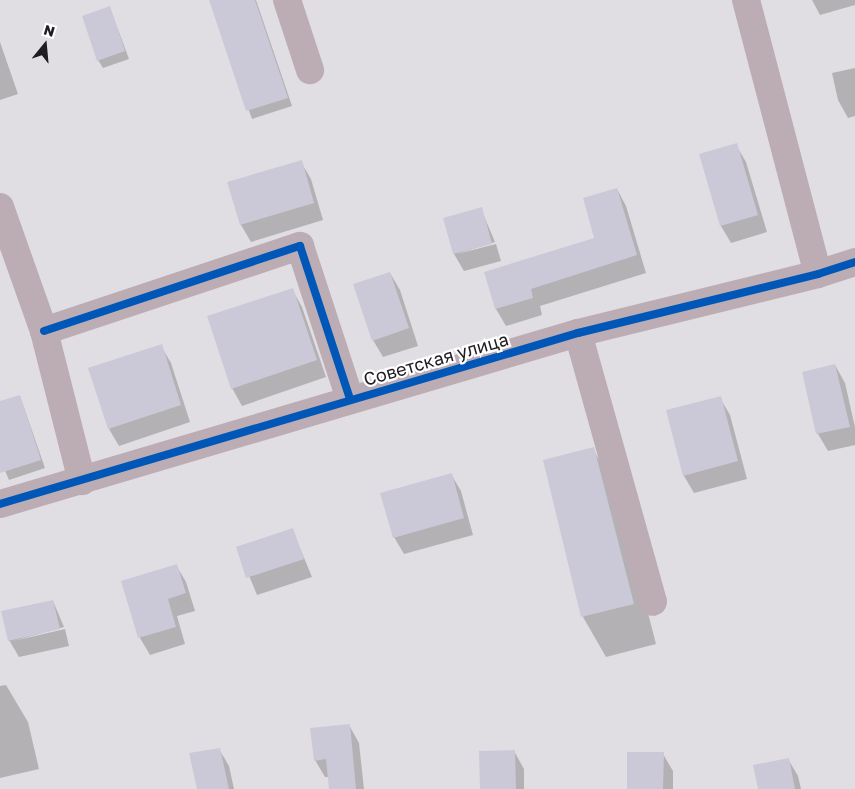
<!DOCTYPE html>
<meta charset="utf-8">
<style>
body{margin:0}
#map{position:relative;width:855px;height:789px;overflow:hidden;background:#e1dee3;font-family:"Golos Text",sans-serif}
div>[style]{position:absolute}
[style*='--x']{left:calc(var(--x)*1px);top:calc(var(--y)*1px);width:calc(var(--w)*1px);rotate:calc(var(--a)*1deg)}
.shadow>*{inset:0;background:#0003}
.building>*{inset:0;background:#cbc9d8}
.minor>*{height:28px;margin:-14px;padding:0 14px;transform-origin:14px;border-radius:14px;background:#bcadb5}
.cycleway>*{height:8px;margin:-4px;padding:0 4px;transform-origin:4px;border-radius:4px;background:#0057b8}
span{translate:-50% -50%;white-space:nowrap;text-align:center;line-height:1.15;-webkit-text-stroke:4.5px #fff;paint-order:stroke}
.street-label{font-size:18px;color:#201d21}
.north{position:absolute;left:20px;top:20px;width:50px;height:50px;-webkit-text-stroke:4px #fff;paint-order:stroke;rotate:17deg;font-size:14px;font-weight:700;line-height:20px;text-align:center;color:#201d21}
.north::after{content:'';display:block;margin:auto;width:18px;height:22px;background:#201d21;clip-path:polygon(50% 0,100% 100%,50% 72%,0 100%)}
</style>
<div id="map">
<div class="shadow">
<div style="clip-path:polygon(210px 0,256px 0,292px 106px,252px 119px)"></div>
<div style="clip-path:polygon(812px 0,855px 0,855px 5px,820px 15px)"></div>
<div style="clip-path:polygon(110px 8px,129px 59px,103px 68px,98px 60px)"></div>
<div style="clip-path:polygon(0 42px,18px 94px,0 100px)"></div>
<div style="clip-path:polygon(855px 68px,855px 116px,848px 118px,838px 100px,832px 73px)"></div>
<div style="clip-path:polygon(736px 145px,746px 162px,767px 232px,731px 243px,721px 226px,700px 155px)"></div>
<div style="clip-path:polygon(301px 162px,311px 179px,323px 220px,251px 242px,241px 225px,229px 183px)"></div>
<div style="clip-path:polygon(617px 189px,626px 206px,646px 273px,540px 306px,542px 315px,506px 326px,496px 309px,485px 273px,596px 239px)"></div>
<div style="clip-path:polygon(481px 209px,495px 242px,457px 254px,496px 244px,501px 261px,464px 271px,454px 254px,445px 219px)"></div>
<div style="clip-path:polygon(390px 273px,400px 290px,418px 346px,383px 357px,373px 340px)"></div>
<div style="clip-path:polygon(292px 289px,302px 307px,326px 377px,242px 406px,232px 388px)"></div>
<div style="clip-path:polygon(161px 346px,171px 363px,190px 422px,119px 446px,109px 429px)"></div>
<div style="clip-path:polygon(835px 365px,845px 383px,855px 427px,855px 445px,828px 451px,818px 434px,803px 373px)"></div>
<div style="clip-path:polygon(20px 396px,45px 468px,9px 480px,0 459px,0 402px)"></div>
<div style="clip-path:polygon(720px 398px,730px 415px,747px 479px,694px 493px,684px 476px,667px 411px)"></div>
<div style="clip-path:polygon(593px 449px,616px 489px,656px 644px,606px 657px,583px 617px)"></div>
<div style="clip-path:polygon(451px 474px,461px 491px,473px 535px,404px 554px,394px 537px)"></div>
<div style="clip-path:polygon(292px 529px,312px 577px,257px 595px,237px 547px)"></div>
<div style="clip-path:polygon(176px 565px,186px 582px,195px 611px,177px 616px,185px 644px,150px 655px,140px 638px,122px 582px)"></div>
<div style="clip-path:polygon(53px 601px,64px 627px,13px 641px,65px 629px,69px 646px,19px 657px,9px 640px)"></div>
<div style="clip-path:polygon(6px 685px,28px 722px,39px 769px,0 778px,0 686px)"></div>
<div style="clip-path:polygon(349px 725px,359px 743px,364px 789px,330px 789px,329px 777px,325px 777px,315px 760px)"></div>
<div style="clip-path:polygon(219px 749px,229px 766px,234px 789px,198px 789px)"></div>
<div style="clip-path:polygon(514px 751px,524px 769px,524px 789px,481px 789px)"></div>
<div style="clip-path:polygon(663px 754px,673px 771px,673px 789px,628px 789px)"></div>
<div style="clip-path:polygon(788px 759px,798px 776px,801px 789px,759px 789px)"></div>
</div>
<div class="building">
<div style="clip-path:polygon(209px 0,255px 0,288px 98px,246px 111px)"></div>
<div style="clip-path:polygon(110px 6px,125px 51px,97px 61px,82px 16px)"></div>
<div style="clip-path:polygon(737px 143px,758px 215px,720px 226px,699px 154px)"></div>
<div style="clip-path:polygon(302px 160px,314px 203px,240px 225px,227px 182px)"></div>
<div style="clip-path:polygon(617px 188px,637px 255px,531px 289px,533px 298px,495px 309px,484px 272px,594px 238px,583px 198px)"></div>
<div style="clip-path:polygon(482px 207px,492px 244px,453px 254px,443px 218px)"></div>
<div style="clip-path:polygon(390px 272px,409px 328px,372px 341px,353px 284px)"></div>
<div style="clip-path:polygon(293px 288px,317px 360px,231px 389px,207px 316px)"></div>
<div style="clip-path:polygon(162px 344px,181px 405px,108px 429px,88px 368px)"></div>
<div style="clip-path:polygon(835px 364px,850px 427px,816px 434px,802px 372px)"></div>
<div style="clip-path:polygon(20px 395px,41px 460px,0 473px,0 401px)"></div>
<div style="clip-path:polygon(721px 396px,738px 461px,683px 476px,666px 410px)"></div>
<div style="clip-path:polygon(594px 447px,634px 604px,581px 617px,543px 460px)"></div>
<div style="clip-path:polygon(452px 473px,464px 518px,393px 538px,380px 493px)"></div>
<div style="clip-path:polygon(293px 528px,304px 559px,246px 578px,236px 547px)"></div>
<div style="clip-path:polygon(177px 564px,186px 593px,168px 599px,176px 627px,138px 638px,121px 581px)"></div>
<div style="clip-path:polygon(53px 600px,60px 629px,8px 641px,1px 611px)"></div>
<div style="clip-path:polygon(350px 724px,356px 789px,329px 789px,326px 759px,314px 761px,310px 728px)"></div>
<div style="clip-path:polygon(220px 748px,229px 789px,197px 789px,189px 753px)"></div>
<div style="clip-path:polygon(515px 750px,516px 789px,480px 789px,479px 751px)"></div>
<div style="clip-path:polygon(627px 752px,664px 752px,663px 789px,627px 789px)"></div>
<div style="clip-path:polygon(789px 758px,795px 789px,758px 789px,753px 765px)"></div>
</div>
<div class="minor">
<div style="--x:287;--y:0;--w:74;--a:71.8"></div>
<div style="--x:746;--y:0;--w:283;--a:75.3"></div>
<div style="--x:0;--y:207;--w:132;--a:70.5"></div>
<div style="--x:44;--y:331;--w:155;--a:75.8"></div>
<div style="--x:44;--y:331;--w:270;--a:-18.4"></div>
<div style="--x:300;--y:246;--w:161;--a:71.9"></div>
<div style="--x:578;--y:333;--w:279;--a:74.4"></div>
<div style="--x:0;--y:504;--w:603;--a:-16.48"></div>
<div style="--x:578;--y:333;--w:247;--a:-13.8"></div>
<div style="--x:818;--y:274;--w:39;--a:-18"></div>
</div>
<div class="cycleway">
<div style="--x:44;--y:331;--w:270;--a:-18.4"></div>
<div style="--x:300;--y:246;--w:161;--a:71.9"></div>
<div style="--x:0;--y:504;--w:603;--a:-16.48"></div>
<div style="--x:578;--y:333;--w:247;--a:-13.8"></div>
<div style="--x:818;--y:274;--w:39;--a:-18"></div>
</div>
<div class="street-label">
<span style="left:436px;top:359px;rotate:-16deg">Советская улица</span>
</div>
<div class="north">N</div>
</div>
